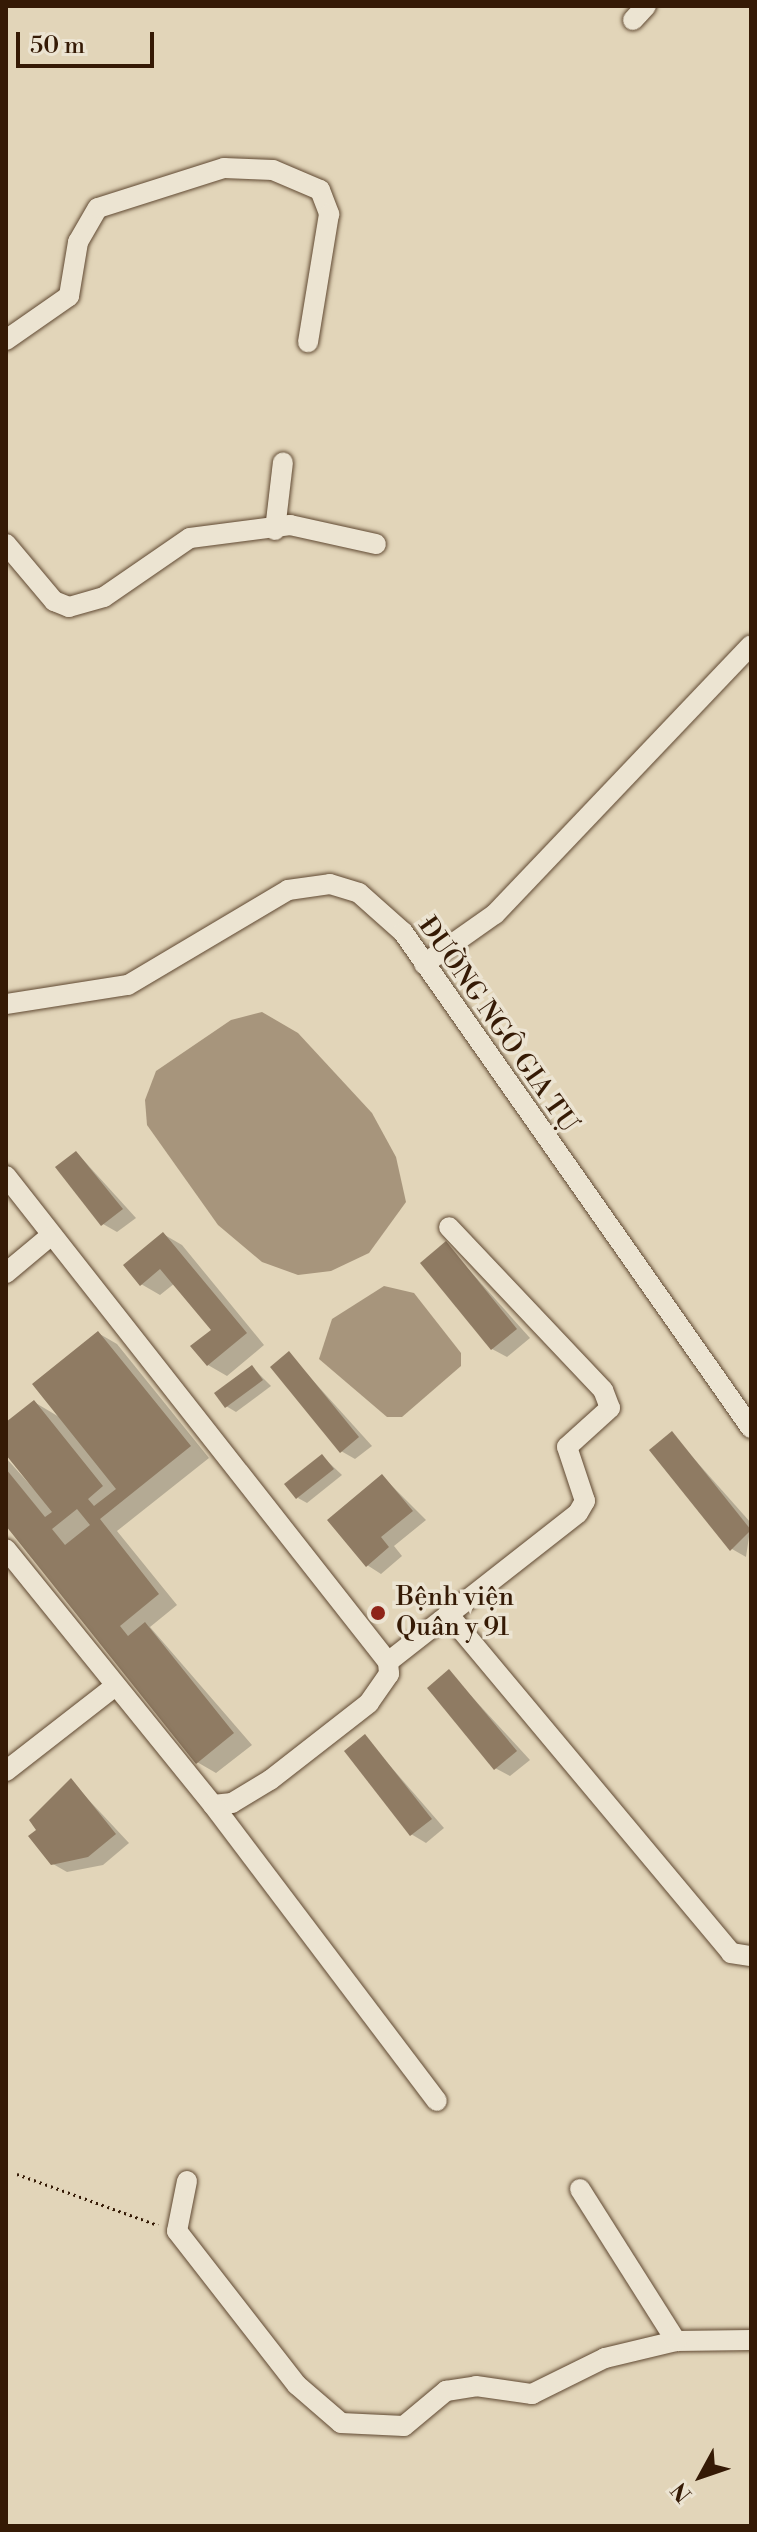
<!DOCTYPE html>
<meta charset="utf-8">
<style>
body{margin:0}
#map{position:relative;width:757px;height:2532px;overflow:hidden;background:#e2d5b9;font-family:"Libre Bodoni",serif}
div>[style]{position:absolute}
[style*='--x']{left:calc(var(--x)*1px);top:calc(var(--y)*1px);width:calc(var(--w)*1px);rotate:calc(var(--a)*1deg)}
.water>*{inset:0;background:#a7957c}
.shadow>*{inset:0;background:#0003}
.building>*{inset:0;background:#8f7b63}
.path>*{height:3px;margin-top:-1.5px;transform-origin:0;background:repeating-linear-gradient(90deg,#351a05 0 2px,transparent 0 6px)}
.roads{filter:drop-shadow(0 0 2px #604932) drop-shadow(0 0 2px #604932)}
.minor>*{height:20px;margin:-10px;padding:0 10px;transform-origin:10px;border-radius:10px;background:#ece4d2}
.dots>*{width:22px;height:22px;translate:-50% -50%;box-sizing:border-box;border:4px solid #ece4d2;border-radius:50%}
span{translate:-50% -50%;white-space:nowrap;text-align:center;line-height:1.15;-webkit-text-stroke:7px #ece4d2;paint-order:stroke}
.street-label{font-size:26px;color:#351a05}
.poi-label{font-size:26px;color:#351a05}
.left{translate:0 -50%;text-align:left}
.frame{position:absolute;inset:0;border:8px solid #351a05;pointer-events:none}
.north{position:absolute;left:661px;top:2436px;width:80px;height:80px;-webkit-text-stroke:6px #ece4d2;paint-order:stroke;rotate:230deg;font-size:22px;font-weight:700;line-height:32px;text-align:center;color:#351a05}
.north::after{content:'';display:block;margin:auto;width:28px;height:36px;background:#351a05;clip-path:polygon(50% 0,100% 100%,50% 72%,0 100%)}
.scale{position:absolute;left:16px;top:32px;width:138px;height:36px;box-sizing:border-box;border:4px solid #351a05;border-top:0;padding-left:10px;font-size:24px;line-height:28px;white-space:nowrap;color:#351a05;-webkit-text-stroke:6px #ece4d2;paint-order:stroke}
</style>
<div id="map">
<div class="water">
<div style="clip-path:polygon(262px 1012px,298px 1033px,372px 1113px,396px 1157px,406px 1202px,369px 1253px,331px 1271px,298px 1275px,262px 1262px,218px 1225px,147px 1125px,145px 1100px,156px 1071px,231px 1020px)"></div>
<div style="clip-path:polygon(384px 1286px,414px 1293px,461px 1353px,461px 1366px,402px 1417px,387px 1417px,319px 1359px,332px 1319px)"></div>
</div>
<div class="shadow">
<div style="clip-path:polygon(77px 1153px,136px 1218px,117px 1232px,103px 1224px)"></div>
<div style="clip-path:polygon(163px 1234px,182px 1245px,264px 1345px,227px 1376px,208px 1365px,213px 1330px,175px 1283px,160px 1295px,141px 1284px)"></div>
<div style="clip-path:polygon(446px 1244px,530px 1338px,507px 1357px,492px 1349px)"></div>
<div style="clip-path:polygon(98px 1333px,117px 1344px,209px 1458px,117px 1531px,177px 1605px,150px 1627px,252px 1745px,216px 1773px,197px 1762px,6px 1523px,6px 1458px,52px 1509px,6px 1452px,6px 1424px,34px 1402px,61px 1418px)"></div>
<div style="clip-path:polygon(289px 1354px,372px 1446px,355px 1459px,341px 1451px)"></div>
<div style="clip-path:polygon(252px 1367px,271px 1386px,236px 1412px,226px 1406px)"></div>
<div style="clip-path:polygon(672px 1434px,751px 1523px,746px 1557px,732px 1549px)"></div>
<div style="clip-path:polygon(323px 1457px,342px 1475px,307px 1503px,298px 1498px)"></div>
<div style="clip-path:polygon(382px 1476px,426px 1520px,394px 1546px,402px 1556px,381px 1574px,367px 1565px)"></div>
<div style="clip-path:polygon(449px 1672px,530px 1760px,510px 1776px,495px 1768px)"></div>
<div style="clip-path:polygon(365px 1737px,444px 1828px,426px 1843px,411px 1834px)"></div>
<div style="clip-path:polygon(71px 1781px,129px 1843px,103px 1865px,67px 1872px,53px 1864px,39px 1830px)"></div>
</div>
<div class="building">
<div style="clip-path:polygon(76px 1151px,123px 1209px,101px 1226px,55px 1167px)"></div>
<div style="clip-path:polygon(163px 1232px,247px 1333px,207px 1366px,190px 1346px,211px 1330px,160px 1269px,140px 1286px,123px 1265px)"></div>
<div style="clip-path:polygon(446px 1241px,517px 1329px,491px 1350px,420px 1263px)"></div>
<div style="clip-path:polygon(evenodd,98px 1331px,191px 1446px,100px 1519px,159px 1594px,120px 1626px,128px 1636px,145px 1622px,234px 1733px,196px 1764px,6px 1526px,6px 1469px,45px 1517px,52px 1512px,6px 1455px,6px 1422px,34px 1400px,103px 1486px,88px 1499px,94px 1506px,116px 1489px,32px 1384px,98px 1331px,77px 1509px,90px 1525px,65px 1545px,52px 1529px,77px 1509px)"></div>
<div style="clip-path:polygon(289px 1351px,359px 1437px,340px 1453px,270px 1367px)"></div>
<div style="clip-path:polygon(252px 1365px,263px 1380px,225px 1408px,214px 1393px)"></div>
<div style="clip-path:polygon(672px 1431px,751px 1530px,730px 1551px,649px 1450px)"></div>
<div style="clip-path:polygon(322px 1454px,334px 1469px,296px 1499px,284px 1484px)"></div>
<div style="clip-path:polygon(382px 1474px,413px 1511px,381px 1537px,389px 1547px,366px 1567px,327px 1520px)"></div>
<div style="clip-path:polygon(449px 1669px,517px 1751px,494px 1770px,427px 1688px)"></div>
<div style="clip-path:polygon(365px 1734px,432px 1819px,410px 1836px,344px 1751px)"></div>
<div style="clip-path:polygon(71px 1778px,116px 1834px,88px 1857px,51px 1865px,28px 1836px,36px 1830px,29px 1820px)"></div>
</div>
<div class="path">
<div style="--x:17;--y:2174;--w:150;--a:19.9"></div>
</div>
<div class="roads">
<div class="minor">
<div style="--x:633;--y:20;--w:19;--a:-47"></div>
<div style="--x:6;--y:340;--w:77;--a:-34.9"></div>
<div style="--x:69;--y:296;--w:55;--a:-80.5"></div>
<div style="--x:78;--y:242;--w:39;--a:-60"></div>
<div style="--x:98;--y:208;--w:132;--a:-17.6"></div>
<div style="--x:224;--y:168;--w:49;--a:2.3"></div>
<div style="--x:273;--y:170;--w:51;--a:23.1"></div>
<div style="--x:320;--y:190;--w:26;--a:69"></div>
<div style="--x:329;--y:214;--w:130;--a:99.3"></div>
<div style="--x:275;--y:530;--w:68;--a:-83.3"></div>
<div style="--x:6;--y:544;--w:75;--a:49.9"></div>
<div style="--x:54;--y:601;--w:16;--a:22"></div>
<div style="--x:69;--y:607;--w:36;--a:-16"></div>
<div style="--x:104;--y:597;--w:104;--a:-34.5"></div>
<div style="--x:190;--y:538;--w:101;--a:-7.4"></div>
<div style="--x:290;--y:525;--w:88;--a:12.5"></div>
<div style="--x:424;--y:964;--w:87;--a:-35.2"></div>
<div style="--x:495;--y:914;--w:371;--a:-46.4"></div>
<div style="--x:6;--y:1004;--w:123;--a:-8.9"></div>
<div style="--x:128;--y:985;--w:186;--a:-30.7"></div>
<div style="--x:288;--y:890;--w:42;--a:-8.1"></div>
<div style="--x:330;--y:884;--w:30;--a:17"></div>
<div style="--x:359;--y:893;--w:59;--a:41.6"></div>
<div style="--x:403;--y:932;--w:606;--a:54.95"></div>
<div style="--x:6;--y:1176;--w:618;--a:51.83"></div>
<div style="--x:388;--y:1662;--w:12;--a:85"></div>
<div style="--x:389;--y:1674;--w:35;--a:125"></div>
<div style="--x:369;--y:1703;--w:125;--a:142.1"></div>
<div style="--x:270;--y:1780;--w:44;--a:148.8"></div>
<div style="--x:232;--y:1803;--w:19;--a:174"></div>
<div style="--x:213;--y:1805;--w:329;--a:-129"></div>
<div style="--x:6;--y:1273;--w:56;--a:-39.9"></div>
<div style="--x:448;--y:1614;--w:442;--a:50.1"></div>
<div style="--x:731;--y:1953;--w:20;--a:9"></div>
<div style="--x:388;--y:1662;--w:241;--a:-38.1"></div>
<div style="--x:578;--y:1513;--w:14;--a:-60"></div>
<div style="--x:585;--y:1501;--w:57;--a:-108.4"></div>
<div style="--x:567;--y:1447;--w:58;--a:-42.2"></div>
<div style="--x:610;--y:1408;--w:19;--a:-111"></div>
<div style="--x:603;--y:1390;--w:224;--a:-133.4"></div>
<div style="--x:6;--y:1771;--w:137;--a:-37.9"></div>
<div style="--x:213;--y:1805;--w:371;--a:52.9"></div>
<div style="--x:187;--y:2181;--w:51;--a:101.3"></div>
<div style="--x:177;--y:2231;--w:195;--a:52.1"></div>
<div style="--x:297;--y:2385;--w:58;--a:40.8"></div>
<div style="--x:341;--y:2423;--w:63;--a:2.7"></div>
<div style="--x:404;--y:2426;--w:55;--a:-39.8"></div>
<div style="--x:446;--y:2391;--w:30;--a:-9"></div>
<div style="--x:476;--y:2386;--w:57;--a:8.1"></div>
<div style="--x:532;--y:2394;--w:81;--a:-26.3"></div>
<div style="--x:605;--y:2358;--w:73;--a:-13.5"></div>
<div style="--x:676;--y:2341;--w:75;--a:-0.8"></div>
<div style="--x:580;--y:2189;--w:180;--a:57.7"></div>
</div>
</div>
<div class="dots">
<div style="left:378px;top:1613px;background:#8f2418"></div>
</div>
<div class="street-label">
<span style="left:497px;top:1025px;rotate:55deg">ĐƯỜNG NGÔ GIA TỰ</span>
</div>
<div class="poi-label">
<span class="left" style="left:396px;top:1613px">Bệnh viện<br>Quân y 91</span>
</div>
<div class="frame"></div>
<div class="north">N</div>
<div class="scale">50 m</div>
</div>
